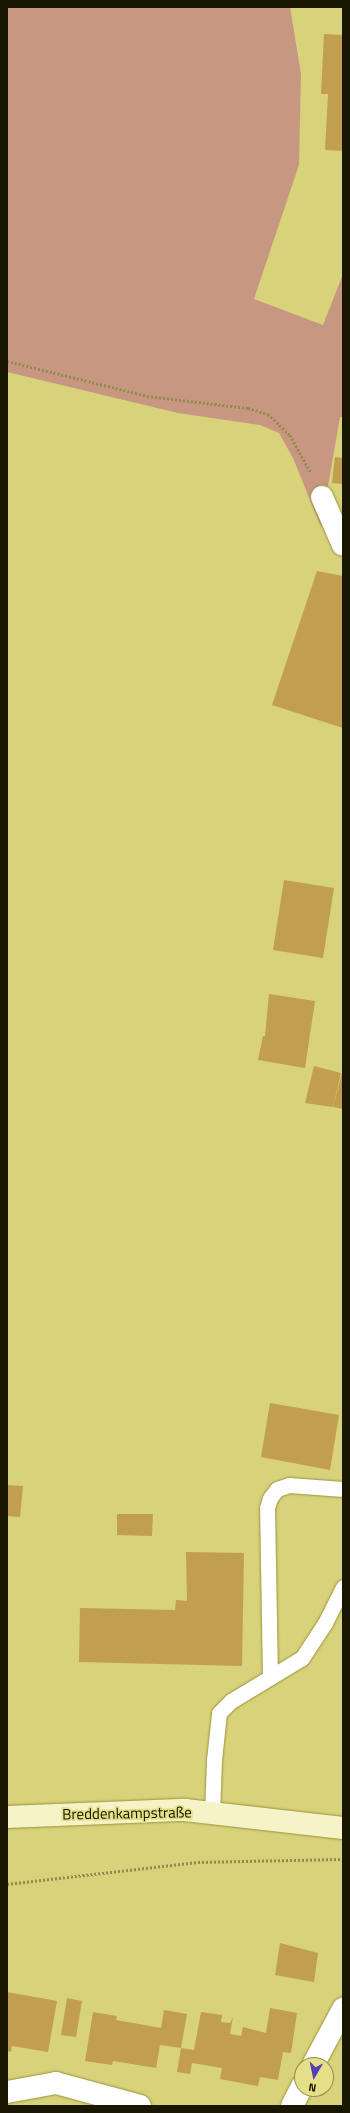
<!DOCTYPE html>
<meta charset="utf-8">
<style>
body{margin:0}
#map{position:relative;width:350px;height:2113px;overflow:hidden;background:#d8d27b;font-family:"Titillium Web",sans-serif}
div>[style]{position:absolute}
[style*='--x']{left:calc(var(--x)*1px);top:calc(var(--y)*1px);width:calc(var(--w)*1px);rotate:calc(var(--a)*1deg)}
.green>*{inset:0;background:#c89782}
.building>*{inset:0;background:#c29e4f}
.path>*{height:2.5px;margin-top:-1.25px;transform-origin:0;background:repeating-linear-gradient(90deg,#918c4d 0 2px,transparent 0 4px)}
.roads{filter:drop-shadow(0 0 1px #9a943c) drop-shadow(0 0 1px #9a943c)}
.lane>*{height:15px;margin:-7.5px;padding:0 7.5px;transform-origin:7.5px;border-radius:7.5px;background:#fff}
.street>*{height:22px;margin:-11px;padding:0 11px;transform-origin:11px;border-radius:11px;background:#fff}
.secondary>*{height:22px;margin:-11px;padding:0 11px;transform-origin:11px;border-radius:11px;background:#f6f3c9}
span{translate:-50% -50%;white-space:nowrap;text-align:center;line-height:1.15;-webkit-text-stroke:3.5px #e5df88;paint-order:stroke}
.street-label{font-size:15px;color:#191600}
.frame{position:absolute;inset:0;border:8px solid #191600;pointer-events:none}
.north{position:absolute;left:294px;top:2057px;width:40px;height:40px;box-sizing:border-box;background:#e5df88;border:1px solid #938f52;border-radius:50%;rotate:189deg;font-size:11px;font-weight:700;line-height:16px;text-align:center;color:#191600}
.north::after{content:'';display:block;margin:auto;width:14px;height:18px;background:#543fb7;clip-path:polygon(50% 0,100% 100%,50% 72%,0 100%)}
</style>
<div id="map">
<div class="green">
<div style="clip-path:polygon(7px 7px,290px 7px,301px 74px,299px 165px,254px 299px,323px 325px,343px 274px,343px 417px,340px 417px,321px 527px,293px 458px,279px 433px,260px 425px,178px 413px,7px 372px)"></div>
</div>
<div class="building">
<div style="clip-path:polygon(324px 34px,343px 35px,343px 151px,325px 150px,328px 94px,321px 94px)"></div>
<div style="clip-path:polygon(335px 457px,343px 458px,343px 484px,332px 483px)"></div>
<div style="clip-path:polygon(317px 571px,343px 576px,343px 728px,272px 705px)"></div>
<div style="clip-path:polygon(284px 880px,334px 888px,323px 958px,273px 950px)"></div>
<div style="clip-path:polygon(269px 994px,315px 1001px,305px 1068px,258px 1060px,263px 1036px,265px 1036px)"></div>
<div style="clip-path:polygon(314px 1066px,341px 1073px,333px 1107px,305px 1103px)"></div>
<div style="clip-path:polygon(342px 1073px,343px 1073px,343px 1109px,333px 1107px)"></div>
<div style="clip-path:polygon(270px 1403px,339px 1415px,330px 1470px,261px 1457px)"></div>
<div style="clip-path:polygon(7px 1485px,23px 1486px,20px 1517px,7px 1516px)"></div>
<div style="clip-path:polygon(117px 1514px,153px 1514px,152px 1536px,117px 1535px)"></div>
<div style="clip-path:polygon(186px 1552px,244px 1553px,242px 1666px,79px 1662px,80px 1608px,175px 1610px,176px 1600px,187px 1601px)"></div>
<div style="clip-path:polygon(280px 1943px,318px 1953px,314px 1982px,275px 1975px)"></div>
<div style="clip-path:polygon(7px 1992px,57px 2001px,48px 2052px,12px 2046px,11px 2052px,7px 2051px)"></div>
<div style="clip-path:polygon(67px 1998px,82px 2001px,76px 2037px,61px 2035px)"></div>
<div style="clip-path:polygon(270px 2008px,297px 2013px,291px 2053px,283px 2052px,278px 2080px,260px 2077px,258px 2086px,220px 2079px,222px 2068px,192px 2063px,190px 2074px,177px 2072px,181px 2048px,194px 2050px,201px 2012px,222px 2015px,221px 2022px,230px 2023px,233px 2017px,230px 2034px,241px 2036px,243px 2027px,266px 2033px)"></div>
<div style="clip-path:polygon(164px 2010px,187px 2014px,181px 2048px,160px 2045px,156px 2068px,113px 2061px,112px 2065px,85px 2061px,93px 2012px,117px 2016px,116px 2020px,161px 2028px)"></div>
</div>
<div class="path">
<div style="--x:7;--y:361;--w:144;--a:14"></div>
<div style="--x:147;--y:396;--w:102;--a:6.8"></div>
<div style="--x:248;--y:408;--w:21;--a:17"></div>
<div style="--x:268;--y:414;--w:30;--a:44"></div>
<div style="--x:290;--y:435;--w:43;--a:61.1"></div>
<div style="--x:7;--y:1884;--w:192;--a:-6.6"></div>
<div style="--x:198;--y:1862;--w:145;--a:-1.2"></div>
</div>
<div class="roads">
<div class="lane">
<div style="--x:270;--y:1677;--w:169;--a:-91"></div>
<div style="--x:267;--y:1508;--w:10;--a:-73"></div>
<div style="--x:270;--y:1498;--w:11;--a:-52"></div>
<div style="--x:277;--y:1489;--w:13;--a:-18"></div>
<div style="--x:289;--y:1485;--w:54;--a:4.2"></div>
<div style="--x:212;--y:1813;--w:53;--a:-87.8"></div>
<div style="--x:214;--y:1760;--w:47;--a:-83.9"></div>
<div style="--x:219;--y:1713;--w:17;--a:-45"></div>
<div style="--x:231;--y:1701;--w:83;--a:-31.2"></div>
<div style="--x:302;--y:1658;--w:42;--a:-56.7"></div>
<div style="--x:325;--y:1623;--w:40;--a:-63.4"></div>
</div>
<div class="street">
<div style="--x:322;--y:497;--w:52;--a:66.4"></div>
<div style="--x:313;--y:2065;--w:64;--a:-61.8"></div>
<div style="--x:7;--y:2092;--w:50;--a:-10.4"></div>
<div style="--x:56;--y:2083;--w:87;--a:15.3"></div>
<div style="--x:292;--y:2106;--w:22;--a:-63"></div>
</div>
<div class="secondary">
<div style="--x:7;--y:1817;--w:178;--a:-2.3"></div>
<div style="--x:185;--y:1810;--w:159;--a:6.5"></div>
</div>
</div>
<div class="street-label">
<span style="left:127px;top:1813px;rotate:-1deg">Breddenkampstraße</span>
</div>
<div class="frame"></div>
<div class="north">N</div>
</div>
